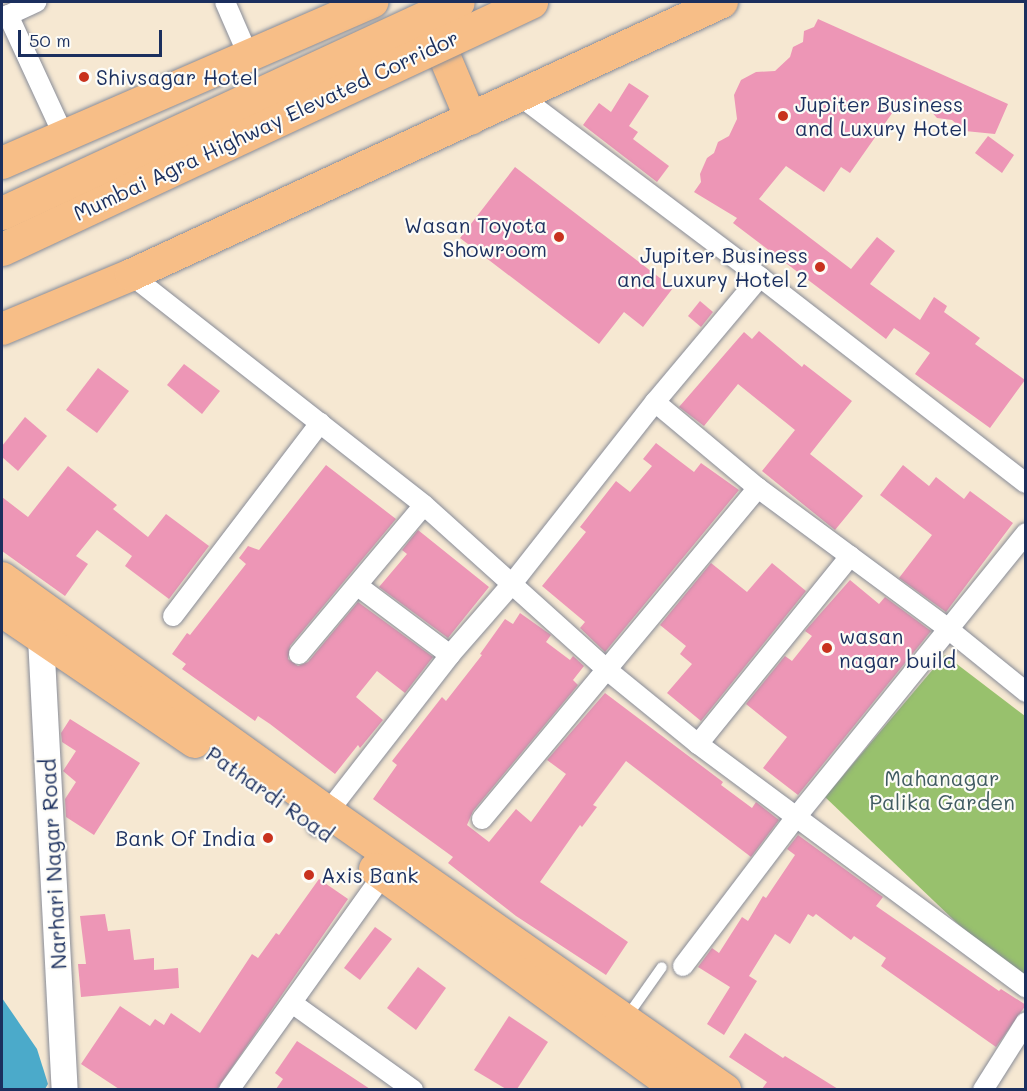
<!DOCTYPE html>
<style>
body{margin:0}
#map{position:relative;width:1027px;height:1091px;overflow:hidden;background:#f6e8d2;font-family:Mali,sans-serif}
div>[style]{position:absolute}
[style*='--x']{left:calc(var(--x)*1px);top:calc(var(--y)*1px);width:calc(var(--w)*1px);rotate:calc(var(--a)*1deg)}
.green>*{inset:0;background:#98c16d}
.water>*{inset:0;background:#4baaca}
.building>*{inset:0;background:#ed96b6}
.roads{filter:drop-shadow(0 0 2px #888c98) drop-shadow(0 0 2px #888c98)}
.service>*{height:10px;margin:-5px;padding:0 5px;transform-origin:5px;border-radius:5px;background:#fff}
.minor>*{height:20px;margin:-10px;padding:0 10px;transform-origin:10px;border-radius:10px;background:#fff}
.tertiary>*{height:26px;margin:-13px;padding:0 13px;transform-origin:13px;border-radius:13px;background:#fff}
.primary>*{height:32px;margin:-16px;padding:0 16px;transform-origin:16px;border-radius:16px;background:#f7be87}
.bridges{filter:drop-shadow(0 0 2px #888c98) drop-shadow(0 0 2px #888c98)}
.motorway-bridge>*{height:33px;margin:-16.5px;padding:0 16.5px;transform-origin:16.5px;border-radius:16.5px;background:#f7be87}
.dots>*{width:16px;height:16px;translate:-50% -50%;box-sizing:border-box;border:3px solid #fdfcf7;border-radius:50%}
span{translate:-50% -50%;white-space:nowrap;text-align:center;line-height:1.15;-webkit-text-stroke:4.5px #fdfcf7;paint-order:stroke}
.poi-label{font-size:21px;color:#1b2f5e}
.left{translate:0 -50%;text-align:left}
.right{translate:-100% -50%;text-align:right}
.street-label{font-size:21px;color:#1b2f5e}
.park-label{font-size:21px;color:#405b62}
.frame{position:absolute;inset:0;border:3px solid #1b2f5e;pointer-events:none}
.scale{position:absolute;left:18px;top:30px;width:144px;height:27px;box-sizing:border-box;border:3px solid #1b2f5e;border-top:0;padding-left:8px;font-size:18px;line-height:21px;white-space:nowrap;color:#1b2f5e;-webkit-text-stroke:4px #fdfcf7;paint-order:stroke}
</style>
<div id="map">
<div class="green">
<div style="clip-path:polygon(945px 655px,1025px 716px,1025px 988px,825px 797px)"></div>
</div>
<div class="water">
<div style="clip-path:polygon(2px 998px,37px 1049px,48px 1084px,45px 1089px,2px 1089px)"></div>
</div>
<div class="building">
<div style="clip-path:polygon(818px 19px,1008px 104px,995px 134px,965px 131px,952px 120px,937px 118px,930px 110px,917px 109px,902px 99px,850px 173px,841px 167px,824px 192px,786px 166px,759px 199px,851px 269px,877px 237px,895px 251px,870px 284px,920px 320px,934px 297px,947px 306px,944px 312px,980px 338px,975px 344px,1025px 380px,990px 428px,915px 374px,930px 353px,894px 328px,886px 339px,733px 223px,737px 218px,694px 192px,701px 182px,700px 174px,707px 158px,714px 153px,718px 142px,729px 136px,737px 119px,734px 95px,741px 80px,756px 72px,775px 71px,790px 57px,793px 47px,803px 42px,804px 31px,814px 27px)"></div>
<div style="clip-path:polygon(629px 83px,649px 96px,629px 126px,638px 132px,633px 139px,669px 166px,657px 182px,583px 125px,599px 103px,611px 112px)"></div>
<div style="clip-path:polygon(988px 136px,1014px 155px,1002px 173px,975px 153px)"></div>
<div style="clip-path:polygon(515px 167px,673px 288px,643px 327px,624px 312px,599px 344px,460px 238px)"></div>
<div style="clip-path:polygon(700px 301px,713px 312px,701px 327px,688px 316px)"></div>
<div style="clip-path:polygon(759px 331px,802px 367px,804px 364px,852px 401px,810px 454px,863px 496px,835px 530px,762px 471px,795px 430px,738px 384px,704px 426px,679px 407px,744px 332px,752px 339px)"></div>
<div style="clip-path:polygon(184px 364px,220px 391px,202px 414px,167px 385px)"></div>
<div style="clip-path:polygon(98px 368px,129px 391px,97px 433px,66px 410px)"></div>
<div style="clip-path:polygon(25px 417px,47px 436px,18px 471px,2px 457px,2px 446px)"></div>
<div style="clip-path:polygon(656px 443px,694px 472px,701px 463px,739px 490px,605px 652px,580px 628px,585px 622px,542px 586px,586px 532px,580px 527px,616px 481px,630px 492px,652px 466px,643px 459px)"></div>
<div style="clip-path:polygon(326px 465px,396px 519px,290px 646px,288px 659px,298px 666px,308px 662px,358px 602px,433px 657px,405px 693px,377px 671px,356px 697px,383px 720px,360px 748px,358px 745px,335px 774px,270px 724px,258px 716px,255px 721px,182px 669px,186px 664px,172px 654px,187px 633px,190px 635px,246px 564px,239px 558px,248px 546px,259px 550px)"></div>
<div style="clip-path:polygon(903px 465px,929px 486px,936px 477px,964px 499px,970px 491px,1013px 523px,946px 612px,899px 578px,932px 535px,880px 495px)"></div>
<div style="clip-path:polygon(68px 466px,117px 505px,113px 509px,148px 537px,166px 514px,209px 546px,169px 599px,125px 566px,132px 556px,97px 530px,76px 556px,88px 564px,65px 596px,2px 551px,2px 497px,28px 517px)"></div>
<div style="clip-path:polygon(418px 530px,489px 587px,448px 638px,379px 587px,407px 554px,402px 550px)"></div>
<div style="clip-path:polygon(711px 563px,747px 592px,772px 563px,806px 591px,701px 721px,667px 693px,692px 664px,680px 654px,686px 646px,660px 625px)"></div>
<div style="clip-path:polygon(850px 580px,879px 604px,885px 597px,931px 631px,798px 795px,763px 768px,787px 737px,746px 704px,785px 656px,792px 661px,812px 636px,805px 631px)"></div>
<div style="clip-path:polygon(520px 613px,551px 635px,546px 642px,570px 660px,573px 656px,584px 666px,573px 680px,578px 685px,473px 811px,467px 825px,489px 842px,516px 809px,531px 822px,566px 774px,547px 760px,605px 693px,723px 782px,721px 785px,752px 808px,756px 802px,779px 820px,751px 857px,626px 761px,593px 805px,597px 807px,582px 827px,580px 825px,540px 882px,628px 942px,606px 975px,516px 916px,448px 863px,453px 857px,373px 799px,397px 765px,392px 761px,442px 697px,446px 701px,482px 655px,480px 654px,505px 619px,513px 624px)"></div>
<div style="clip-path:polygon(70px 719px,140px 763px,94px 835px,66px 817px,65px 799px,76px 782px,63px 771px,76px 751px,62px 742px,61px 733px)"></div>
<div style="clip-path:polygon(798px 835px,883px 897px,876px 906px,999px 991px,1001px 989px,1026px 1005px,996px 1047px,881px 966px,886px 958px,854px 936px,851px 940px,816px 914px,813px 917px,808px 914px,790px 944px,775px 934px,749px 976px,757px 981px,724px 1035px,707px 1024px,730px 987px,698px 967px,712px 948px,719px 953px,742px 917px,748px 921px,763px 896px,766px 898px,795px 855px,787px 849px)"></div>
<div style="clip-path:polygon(319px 879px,348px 899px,217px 1089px,119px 1089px,81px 1064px,120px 1006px,150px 1026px,155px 1019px,164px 1025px,171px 1013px,200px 1033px,252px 954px,258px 958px,276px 933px,279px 935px)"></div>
<div style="clip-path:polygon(105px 914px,108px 931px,130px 929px,134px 960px,154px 958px,154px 970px,178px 968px,179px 988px,81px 997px,78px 964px,86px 964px,80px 916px)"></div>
<div style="clip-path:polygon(375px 927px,392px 939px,360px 980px,344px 968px)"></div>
<div style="clip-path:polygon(418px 967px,446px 988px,416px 1030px,387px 1008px)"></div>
<div style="clip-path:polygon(509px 1016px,548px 1042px,517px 1089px,506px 1089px,474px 1070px)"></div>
<div style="clip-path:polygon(745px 1033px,783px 1058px,785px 1056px,838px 1089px,762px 1089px,767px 1082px,729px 1057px)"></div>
<div style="clip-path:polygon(297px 1041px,314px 1052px,370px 1089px,276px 1089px,283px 1079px,275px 1073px)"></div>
</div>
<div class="roads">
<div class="service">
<div style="--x:626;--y:1018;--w:62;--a:-54.8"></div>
</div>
<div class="minor">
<div style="--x:225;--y:2;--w:60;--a:66.4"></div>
<div style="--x:8;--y:15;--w:133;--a:65.2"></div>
<div style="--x:2;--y:18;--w:38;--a:-25"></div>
<div style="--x:520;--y:96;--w:301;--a:37"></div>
<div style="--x:760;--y:277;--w:336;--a:37.8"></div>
<div style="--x:131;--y:275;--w:372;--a:38.1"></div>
<div style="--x:424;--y:505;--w:245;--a:42"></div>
<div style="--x:606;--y:669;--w:119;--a:39.2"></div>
<div style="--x:698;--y:744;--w:409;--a:36.6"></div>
<div style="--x:655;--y:402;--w:134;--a:39.9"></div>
<div style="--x:758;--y:488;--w:235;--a:36.5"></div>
<div style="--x:947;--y:628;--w:102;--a:39"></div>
<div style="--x:358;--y:586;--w:115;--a:36.9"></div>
<div style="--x:173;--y:616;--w:243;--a:-52.7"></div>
<div style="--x:299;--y:654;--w:194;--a:-50"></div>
<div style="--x:698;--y:744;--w:242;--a:-51"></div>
<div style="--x:482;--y:819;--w:431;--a:-50.2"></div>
<div style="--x:317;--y:826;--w:217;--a:-52.1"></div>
<div style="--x:450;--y:655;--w:93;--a:-48.9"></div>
<div style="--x:511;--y:585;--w:233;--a:-51.8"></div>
<div style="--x:655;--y:402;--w:163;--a:-50"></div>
<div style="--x:683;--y:966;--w:188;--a:-52.8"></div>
<div style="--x:797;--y:816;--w:364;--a:-51"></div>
<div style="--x:292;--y:1003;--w:149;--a:35.7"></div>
<div style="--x:229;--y:1090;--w:264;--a:-54.4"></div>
<div style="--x:983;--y:1090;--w:80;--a:-57.7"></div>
</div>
<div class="tertiary">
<div style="--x:46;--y:623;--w:16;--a:108"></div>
<div style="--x:41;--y:638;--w:453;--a:87"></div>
</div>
<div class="primary">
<div style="--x:430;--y:22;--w:105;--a:67.1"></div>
<div style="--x:2;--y:163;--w:404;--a:-23.5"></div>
<div style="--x:2;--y:329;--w:140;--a:-22.7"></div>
<div style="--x:131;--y:275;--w:651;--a:-24.79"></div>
<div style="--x:2;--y:578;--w:401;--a:35.7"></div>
<div style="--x:328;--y:812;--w:485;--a:35"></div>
<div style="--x:2;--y:611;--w:233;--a:34.2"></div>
<div style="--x:375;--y:869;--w:376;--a:36"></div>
</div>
</div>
<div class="bridges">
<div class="motorway-bridge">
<div style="--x:2;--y:213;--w:502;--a:-24.83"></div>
<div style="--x:2;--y:249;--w:584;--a:-25.03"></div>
</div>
</div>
<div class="dots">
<div style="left:84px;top:77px;background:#c8321e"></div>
<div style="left:783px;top:116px;background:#c8321e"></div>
<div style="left:559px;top:237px;background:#c8321e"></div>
<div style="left:820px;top:267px;background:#c8321e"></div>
<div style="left:827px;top:648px;background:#c8321e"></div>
<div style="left:268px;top:838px;background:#c8321e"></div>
<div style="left:309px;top:875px;background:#c8321e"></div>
</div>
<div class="poi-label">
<span class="left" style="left:96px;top:77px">Shivsagar Hotel</span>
<span class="left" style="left:795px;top:116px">Jupiter Business<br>and Luxury Hotel</span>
<span class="right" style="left:547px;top:237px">Wasan Toyota<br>Showroom</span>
<span class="right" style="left:808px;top:267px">Jupiter Business<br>and Luxury Hotel 2</span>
<span class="left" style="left:839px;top:648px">wasan<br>nagar build</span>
<span class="right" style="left:256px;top:838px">Bank Of India</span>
<span class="left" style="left:321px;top:875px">Axis Bank</span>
</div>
<div class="street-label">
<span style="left:266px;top:125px;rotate:-25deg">Mumbai Agra Highway Elevated Corridor</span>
<span style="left:270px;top:794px;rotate:35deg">Pathardi Road</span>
<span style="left:53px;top:864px;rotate:-93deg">Narhari Nagar Road</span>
</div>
<div class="park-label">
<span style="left:942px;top:790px">Mahanagar<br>Palika Garden</span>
</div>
<div class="frame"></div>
<div class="scale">50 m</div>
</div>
